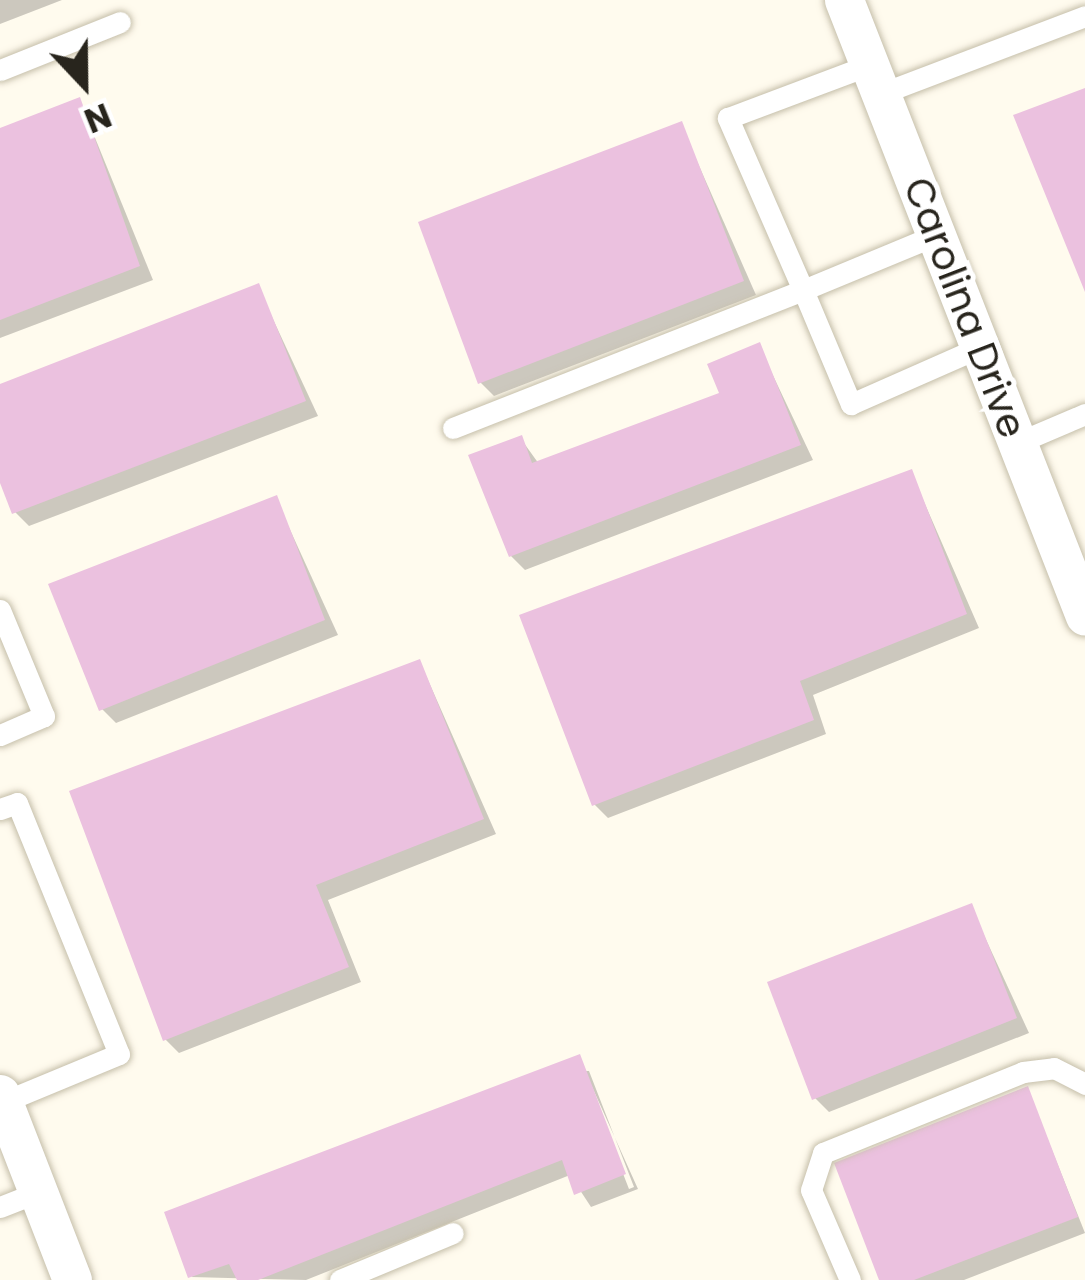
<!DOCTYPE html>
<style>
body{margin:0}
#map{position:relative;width:1085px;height:1280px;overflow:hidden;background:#fffbee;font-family:Poppins,sans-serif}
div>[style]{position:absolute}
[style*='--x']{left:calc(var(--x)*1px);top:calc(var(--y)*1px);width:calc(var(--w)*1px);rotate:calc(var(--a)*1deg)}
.shadow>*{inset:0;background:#0003}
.building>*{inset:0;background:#ebc1df}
.roads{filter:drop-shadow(0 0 3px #c6bfaa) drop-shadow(0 0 3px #c6bfaa)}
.service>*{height:21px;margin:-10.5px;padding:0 10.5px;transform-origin:10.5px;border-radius:10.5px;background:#fff}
.minor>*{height:39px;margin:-19.5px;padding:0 19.5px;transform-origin:19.5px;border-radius:19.5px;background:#fff}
span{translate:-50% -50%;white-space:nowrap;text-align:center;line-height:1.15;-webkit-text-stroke:10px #fff;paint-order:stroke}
.street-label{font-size:39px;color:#28251d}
.north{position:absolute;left:24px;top:24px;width:120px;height:120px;-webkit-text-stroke:9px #fff;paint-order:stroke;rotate:158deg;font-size:33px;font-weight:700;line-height:48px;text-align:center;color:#28251d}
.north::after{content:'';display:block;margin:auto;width:42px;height:54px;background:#28251d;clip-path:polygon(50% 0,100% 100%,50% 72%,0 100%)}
</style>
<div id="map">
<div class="shadow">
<div style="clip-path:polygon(0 0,62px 0,0 24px)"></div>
<div style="clip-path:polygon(80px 101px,153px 280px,0 338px,0 132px)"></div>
<div style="clip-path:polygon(681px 125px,756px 295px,494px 396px,480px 382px)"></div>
<div style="clip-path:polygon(258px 287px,318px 416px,29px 526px,15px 512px,0 475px,0 387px)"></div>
<div style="clip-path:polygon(759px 346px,813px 460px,525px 570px,511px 556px,521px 439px,539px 464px,723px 395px)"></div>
<div style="clip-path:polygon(911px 472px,979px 628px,813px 695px,826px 734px,608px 818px,594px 804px)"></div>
<div style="clip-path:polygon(276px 499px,338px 635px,116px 723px,102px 709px)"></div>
<div style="clip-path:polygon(420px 662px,496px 834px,328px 900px,361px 982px,179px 1053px,165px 1039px)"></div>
<div style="clip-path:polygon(971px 907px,1029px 1033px,829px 1112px,815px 1098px)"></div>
<div style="clip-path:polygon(evenodd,579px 1058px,638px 1189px,591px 1207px,570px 1175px,306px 1280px,191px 1277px,579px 1058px,583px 1071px,589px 1071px,634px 1187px,629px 1189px,583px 1071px)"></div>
<div style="clip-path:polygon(1028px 1090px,1085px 1233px,964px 1280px,883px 1280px)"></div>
</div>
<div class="building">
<div style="clip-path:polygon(1085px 88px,1085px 292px,1013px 115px)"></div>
<div style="clip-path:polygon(80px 97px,140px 266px,0 320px,0 128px)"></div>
<div style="clip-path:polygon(682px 121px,744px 281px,478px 384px,418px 222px)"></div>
<div style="clip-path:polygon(259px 283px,306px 401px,12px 514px,0 483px,0 384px)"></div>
<div style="clip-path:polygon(760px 342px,801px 445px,509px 557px,468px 455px,522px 435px,532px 463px,719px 393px,707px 364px)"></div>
<div style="clip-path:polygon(912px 469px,967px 614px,800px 681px,814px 720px,592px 806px,519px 615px)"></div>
<div style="clip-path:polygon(277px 495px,325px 620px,99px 711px,48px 584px)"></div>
<div style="clip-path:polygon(420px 659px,484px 819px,316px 885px,349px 967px,163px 1041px,69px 791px)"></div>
<div style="clip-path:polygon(972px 903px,1017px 1018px,812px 1100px,767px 982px)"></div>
<div style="clip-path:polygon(580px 1054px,626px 1174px,574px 1195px,562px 1160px,258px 1280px,237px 1280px,229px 1264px,188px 1278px,164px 1212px)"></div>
<div style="clip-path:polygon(1028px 1086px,1078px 1217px,914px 1280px,879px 1280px,834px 1163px)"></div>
</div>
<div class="roads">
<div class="service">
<div style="--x:0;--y:70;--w:129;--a:-21.8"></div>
<div style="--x:880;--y:94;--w:219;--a:-20.8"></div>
<div style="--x:936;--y:235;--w:144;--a:157.5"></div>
<div style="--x:803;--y:290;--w:124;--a:67.2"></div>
<div style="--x:851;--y:404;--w:141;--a:-23.8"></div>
<div style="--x:453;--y:428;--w:376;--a:-21.5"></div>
<div style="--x:803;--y:290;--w:188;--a:-113.6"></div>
<div style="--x:728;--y:118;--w:151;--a:-20.6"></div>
<div style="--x:1017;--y:443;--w:74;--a:-23.1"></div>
<div style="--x:0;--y:610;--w:115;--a:67.5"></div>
<div style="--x:44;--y:716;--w:48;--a:156.6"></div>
<div style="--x:0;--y:809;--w:18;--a:-19"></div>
<div style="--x:17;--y:803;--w:271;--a:67.9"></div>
<div style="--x:119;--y:1054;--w:126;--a:157.5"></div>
<div style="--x:0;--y:1207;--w:41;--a:-21.5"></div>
<div style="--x:340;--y:1280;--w:122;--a:-22.6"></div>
<div style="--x:850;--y:1280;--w:98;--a:-113.4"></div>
<div style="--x:811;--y:1190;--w:39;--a:-72"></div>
<div style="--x:823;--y:1153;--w:216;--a:-22"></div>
<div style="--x:1023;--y:1072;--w:31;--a:-7"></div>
<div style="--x:1054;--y:1068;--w:35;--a:27"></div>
</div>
<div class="minor">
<div style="--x:844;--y:0;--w:661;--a:68.63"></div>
<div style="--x:0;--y:1094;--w:199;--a:68.8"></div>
</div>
</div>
<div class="street-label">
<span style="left:964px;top:308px;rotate:69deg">Carolina Drive</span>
</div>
<div class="north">N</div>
</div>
